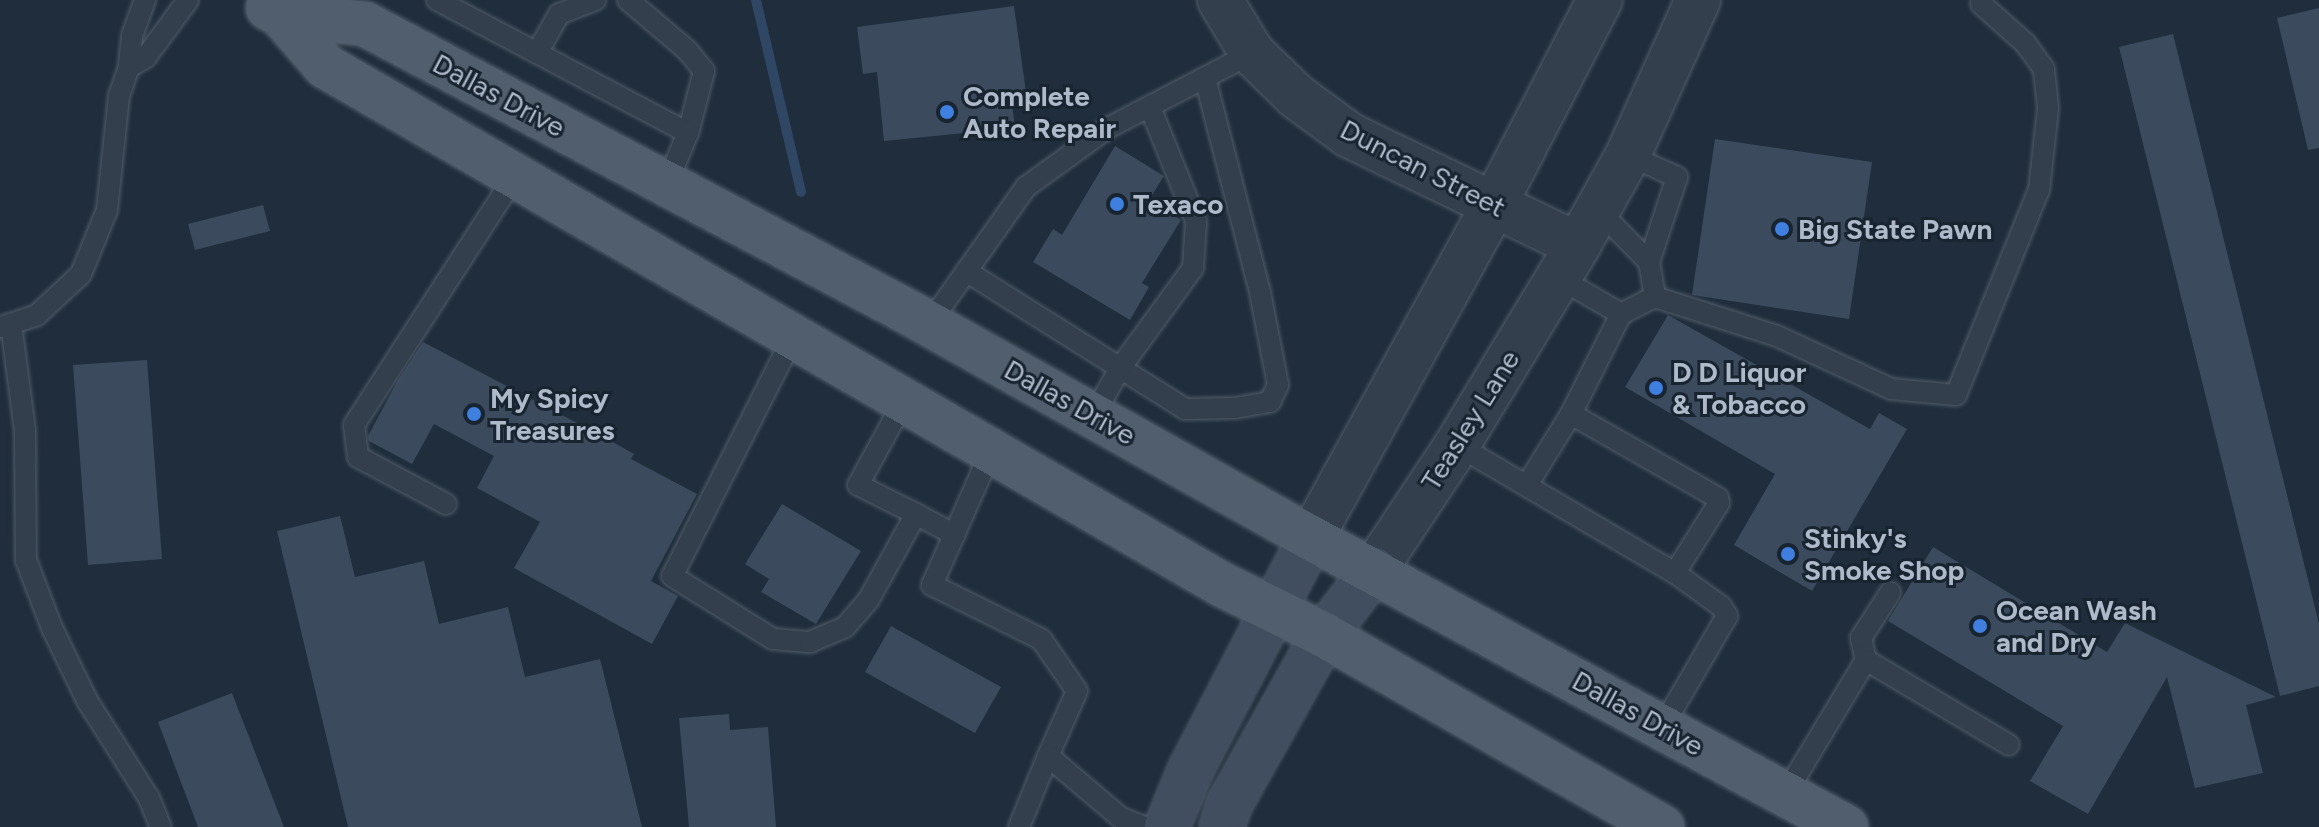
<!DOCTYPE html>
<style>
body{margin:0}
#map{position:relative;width:2319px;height:827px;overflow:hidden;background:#1f2d3c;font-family:Figtree,sans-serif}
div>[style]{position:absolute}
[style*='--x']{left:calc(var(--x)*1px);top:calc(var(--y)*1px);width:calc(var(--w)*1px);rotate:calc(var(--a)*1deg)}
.stream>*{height:10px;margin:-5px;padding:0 5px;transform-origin:5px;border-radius:5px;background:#2f4764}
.building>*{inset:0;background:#3b4b5d}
.roads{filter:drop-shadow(0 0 2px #515c6a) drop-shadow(0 0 2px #515c6a)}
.service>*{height:20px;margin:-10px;padding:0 10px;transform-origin:10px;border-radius:10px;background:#333f4c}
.tertiary>*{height:44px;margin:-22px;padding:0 22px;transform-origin:22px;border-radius:22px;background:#333f4c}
.secondary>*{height:44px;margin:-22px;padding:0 22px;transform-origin:22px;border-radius:22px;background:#414e60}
.primary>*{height:44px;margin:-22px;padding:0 22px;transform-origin:22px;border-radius:22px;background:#515e6d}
.dots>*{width:22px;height:22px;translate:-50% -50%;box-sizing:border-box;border:4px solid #192431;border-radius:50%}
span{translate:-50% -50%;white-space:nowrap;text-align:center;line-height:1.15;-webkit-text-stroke:6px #192431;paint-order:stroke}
.street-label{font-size:28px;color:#aeb9c9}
.poi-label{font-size:28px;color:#aeb9c9;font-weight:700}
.left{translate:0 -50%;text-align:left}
</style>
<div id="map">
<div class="stream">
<div style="--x:756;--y:0;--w:197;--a:76.8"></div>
</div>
<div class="building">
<div style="clip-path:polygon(1014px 6px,1026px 92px,1011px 95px,1015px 128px,884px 141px,877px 72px,863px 74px,857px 27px)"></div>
<div style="clip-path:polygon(2319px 8px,2319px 148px,2308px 150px,2277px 18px)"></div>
<div style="clip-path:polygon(2173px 34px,2319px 624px,2319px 686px,2280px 696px,2119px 47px)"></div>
<div style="clip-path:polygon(1715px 139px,1872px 162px,1849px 319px,1692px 295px)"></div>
<div style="clip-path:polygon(1115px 146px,1164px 176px,1149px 200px,1181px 220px,1142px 283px,1149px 287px,1130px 320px,1033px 262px,1053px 229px,1062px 235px)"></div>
<div style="clip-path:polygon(263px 205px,270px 231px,195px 250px,188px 224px)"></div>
<div style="clip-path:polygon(1668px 315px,1870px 429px,1879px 413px,1907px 429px,1812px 591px,1734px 545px,1775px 474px,1625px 387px)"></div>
<div style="clip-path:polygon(423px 342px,602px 436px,634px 454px,631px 459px,697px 494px,651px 581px,678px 596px,652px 644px,514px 568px,540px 522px,477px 488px,494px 456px,434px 424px,412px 464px,369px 441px,368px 436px,398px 380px)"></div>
<div style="clip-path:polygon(147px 360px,162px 559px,88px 565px,73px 365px)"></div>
<div style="clip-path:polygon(782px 504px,861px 551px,816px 624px,761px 592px,769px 579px,745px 564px)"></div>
<div style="clip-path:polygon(340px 516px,355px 577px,424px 561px,439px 624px,508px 607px,525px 677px,600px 659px,642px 827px,348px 827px,277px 531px)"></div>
<div style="clip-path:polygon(1933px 547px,2107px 652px,2125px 623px,2276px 697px,2246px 705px,2263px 773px,2195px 788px,2167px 677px,2088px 814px,2030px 781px,2063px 726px,1888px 621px)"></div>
<div style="clip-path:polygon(891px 626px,1001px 687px,975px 733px,865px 672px)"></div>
<div style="clip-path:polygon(232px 693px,284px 827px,198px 827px,158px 722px)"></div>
<div style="clip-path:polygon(729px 714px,730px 730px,768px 727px,776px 827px,689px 827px,679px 718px)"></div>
</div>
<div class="roads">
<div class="service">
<div style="--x:145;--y:0;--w:38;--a:110"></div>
<div style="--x:132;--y:36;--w:31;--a:96"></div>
<div style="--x:129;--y:67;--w:20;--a:-30"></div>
<div style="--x:146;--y:57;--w:71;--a:-53.6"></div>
<div style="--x:437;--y:0;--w:113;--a:27.9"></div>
<div style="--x:537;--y:53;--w:45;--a:-60.6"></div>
<div style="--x:559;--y:14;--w:39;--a:-21"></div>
<div style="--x:628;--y:0;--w:77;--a:40.3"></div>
<div style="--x:687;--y:50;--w:27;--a:51"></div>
<div style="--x:704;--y:71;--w:61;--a:104.3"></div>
<div style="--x:689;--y:130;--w:58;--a:112.2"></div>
<div style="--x:537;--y:53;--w:171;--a:27.9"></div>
<div style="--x:1628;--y:155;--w:54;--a:24.2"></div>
<div style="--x:1677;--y:177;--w:89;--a:108.2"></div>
<div style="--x:1597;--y:209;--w:74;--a:45.5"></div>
<div style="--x:1649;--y:262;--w:36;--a:80"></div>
<div style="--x:966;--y:271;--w:259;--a:32.2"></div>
<div style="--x:1185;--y:409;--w:50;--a:-1.1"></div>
<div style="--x:1235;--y:408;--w:36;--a:-10"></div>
<div style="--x:1270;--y:402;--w:19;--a:-65"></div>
<div style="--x:1278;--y:385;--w:95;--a:-101"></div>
<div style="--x:1260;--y:292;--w:221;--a:-104.4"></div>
<div style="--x:1559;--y:278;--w:72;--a:30.1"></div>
<div style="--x:1621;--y:314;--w:112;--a:116.6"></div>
<div style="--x:1571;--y:414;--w:169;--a:29.7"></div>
<div style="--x:1718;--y:498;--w:5;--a:79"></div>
<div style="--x:1719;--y:503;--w:83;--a:122.2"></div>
<div style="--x:1675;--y:573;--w:57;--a:35.7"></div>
<div style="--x:1721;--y:606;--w:12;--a:59"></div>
<div style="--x:1727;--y:616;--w:127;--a:120.2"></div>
<div style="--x:1621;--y:314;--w:38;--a:-27"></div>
<div style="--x:1655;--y:297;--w:128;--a:17.7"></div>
<div style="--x:1777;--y:336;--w:126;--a:24.9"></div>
<div style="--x:1891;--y:389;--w:65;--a:5.3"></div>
<div style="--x:1956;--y:395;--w:221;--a:-68"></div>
<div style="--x:2039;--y:190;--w:82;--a:-83.7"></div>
<div style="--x:2048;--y:108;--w:39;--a:-96"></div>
<div style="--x:2044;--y:69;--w:32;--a:-126"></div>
<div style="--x:2025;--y:43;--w:59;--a:-138.4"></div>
<div style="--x:11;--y:324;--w:108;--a:82.5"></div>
<div style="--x:25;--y:431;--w:129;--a:89.6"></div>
<div style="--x:26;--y:560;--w:73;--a:69.1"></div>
<div style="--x:52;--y:628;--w:82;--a:64.1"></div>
<div style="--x:88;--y:702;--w:114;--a:57.6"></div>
<div style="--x:149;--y:798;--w:31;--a:68"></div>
<div style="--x:929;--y:324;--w:168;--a:-54.7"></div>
<div style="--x:1026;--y:187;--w:99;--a:-35.9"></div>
<div style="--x:1106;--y:129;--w:165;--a:-27.5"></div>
<div style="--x:1;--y:327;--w:38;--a:-18"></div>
<div style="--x:37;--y:315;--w:60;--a:-43"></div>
<div style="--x:81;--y:274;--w:69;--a:-67.9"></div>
<div style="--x:107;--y:210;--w:115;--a:-84"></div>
<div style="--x:119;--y:96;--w:31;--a:-71"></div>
<div style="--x:794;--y:335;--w:270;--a:116.8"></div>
<div style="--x:672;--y:576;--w:119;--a:32"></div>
<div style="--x:773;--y:639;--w:37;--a:5"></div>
<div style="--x:810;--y:642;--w:38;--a:-23"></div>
<div style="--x:845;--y:627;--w:37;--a:-49"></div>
<div style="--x:869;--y:599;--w:97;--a:-61.1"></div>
<div style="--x:916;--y:514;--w:65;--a:-153.4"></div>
<div style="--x:858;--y:485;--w:98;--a:-61.3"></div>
<div style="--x:1094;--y:415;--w:54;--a:-61"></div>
<div style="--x:1120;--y:368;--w:124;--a:-53.9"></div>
<div style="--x:1193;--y:268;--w:47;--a:-86.3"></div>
<div style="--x:1196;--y:221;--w:123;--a:-112"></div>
<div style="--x:1457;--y:445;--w:253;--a:30.4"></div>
<div style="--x:992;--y:449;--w:149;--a:113.8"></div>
<div style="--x:932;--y:585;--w:122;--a:26.4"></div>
<div style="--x:1041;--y:639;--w:63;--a:55.3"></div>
<div style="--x:1077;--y:691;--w:71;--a:114"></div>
<div style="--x:1048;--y:756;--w:96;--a:40.3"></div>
<div style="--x:1121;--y:818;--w:26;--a:21"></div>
<div style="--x:1527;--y:485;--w:84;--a:-58.2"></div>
<div style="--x:446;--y:504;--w:100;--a:-151.9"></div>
<div style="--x:358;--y:457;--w:32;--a:-97"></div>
<div style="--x:354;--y:425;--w:298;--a:-57.1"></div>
<div style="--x:916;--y:514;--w:44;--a:28.3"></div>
<div style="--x:1866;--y:660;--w:23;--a:-103"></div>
<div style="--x:1861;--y:638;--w:54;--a:-57.2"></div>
<div style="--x:1786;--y:793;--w:155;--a:-59"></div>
<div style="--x:1866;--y:660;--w:166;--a:30.7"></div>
<div style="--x:1019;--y:827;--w:77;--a:-67.8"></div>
</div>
<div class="tertiary">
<div style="--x:1220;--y:0;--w:62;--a:58.9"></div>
<div style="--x:1252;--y:53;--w:62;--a:44.3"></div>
<div style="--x:1296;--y:96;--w:66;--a:36.3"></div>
<div style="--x:1349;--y:135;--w:254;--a:25.7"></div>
<div style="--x:1311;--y:538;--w:380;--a:-61.2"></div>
<div style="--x:1494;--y:205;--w:231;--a:-62.7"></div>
<div style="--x:1374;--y:570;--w:150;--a:-56.4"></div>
<div style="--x:1457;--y:445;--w:234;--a:-58.8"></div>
<div style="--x:1578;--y:245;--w:103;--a:-60.9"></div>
<div style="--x:1628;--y:155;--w:170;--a:-65.7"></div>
</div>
<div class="secondary">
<div style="--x:1167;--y:827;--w:61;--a:-67.7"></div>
<div style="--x:1190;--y:771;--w:263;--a:-62.6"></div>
<div style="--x:1222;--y:827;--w:23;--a:-72"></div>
<div style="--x:1229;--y:805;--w:195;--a:-60.8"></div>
<div style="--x:1324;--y:635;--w:82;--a:-52.4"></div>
</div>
<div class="primary">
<div style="--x:268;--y:8;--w:13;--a:27"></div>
<div style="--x:280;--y:14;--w:69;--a:49.1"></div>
<div style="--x:325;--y:66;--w:1037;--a:30.03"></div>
<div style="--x:1223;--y:585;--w:113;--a:26.3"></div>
<div style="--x:1324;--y:635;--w:389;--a:29.6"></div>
<div style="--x:280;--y:14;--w:86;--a:6.7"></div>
<div style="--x:365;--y:24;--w:615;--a:27.94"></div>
<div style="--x:908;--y:312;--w:462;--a:29.3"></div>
<div style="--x:1311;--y:538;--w:608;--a:28.38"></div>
</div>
</div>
<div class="dots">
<div style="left:947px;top:112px;background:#3f7fe0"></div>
<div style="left:1117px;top:204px;background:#3f7fe0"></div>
<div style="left:1782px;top:229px;background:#3f7fe0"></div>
<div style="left:1656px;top:388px;background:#3f7fe0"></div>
<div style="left:474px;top:414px;background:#3f7fe0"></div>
<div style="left:1788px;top:554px;background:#3f7fe0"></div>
<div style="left:1980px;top:626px;background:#3f7fe0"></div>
</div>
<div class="street-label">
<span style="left:499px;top:95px;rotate:28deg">Dallas Drive</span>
<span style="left:1423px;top:168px;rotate:27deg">Duncan Street</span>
<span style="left:1070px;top:402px;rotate:29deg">Dallas Drive</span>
<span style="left:1470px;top:420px;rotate:-58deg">Teasley Lane</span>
<span style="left:1638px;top:713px;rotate:29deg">Dallas Drive</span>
</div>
<div class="poi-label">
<span class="left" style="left:963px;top:112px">Complete<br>Auto Repair</span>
<span class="left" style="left:1133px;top:204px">Texaco</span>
<span class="left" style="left:1798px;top:229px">Big State Pawn</span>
<span class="left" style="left:1672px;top:388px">D D Liquor<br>&amp; Tobacco</span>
<span class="left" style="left:490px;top:414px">My Spicy<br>Treasures</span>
<span class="left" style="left:1804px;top:554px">Stinky's<br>Smoke Shop</span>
<span class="left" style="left:1996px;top:626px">Ocean Wash<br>and Dry</span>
</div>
</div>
